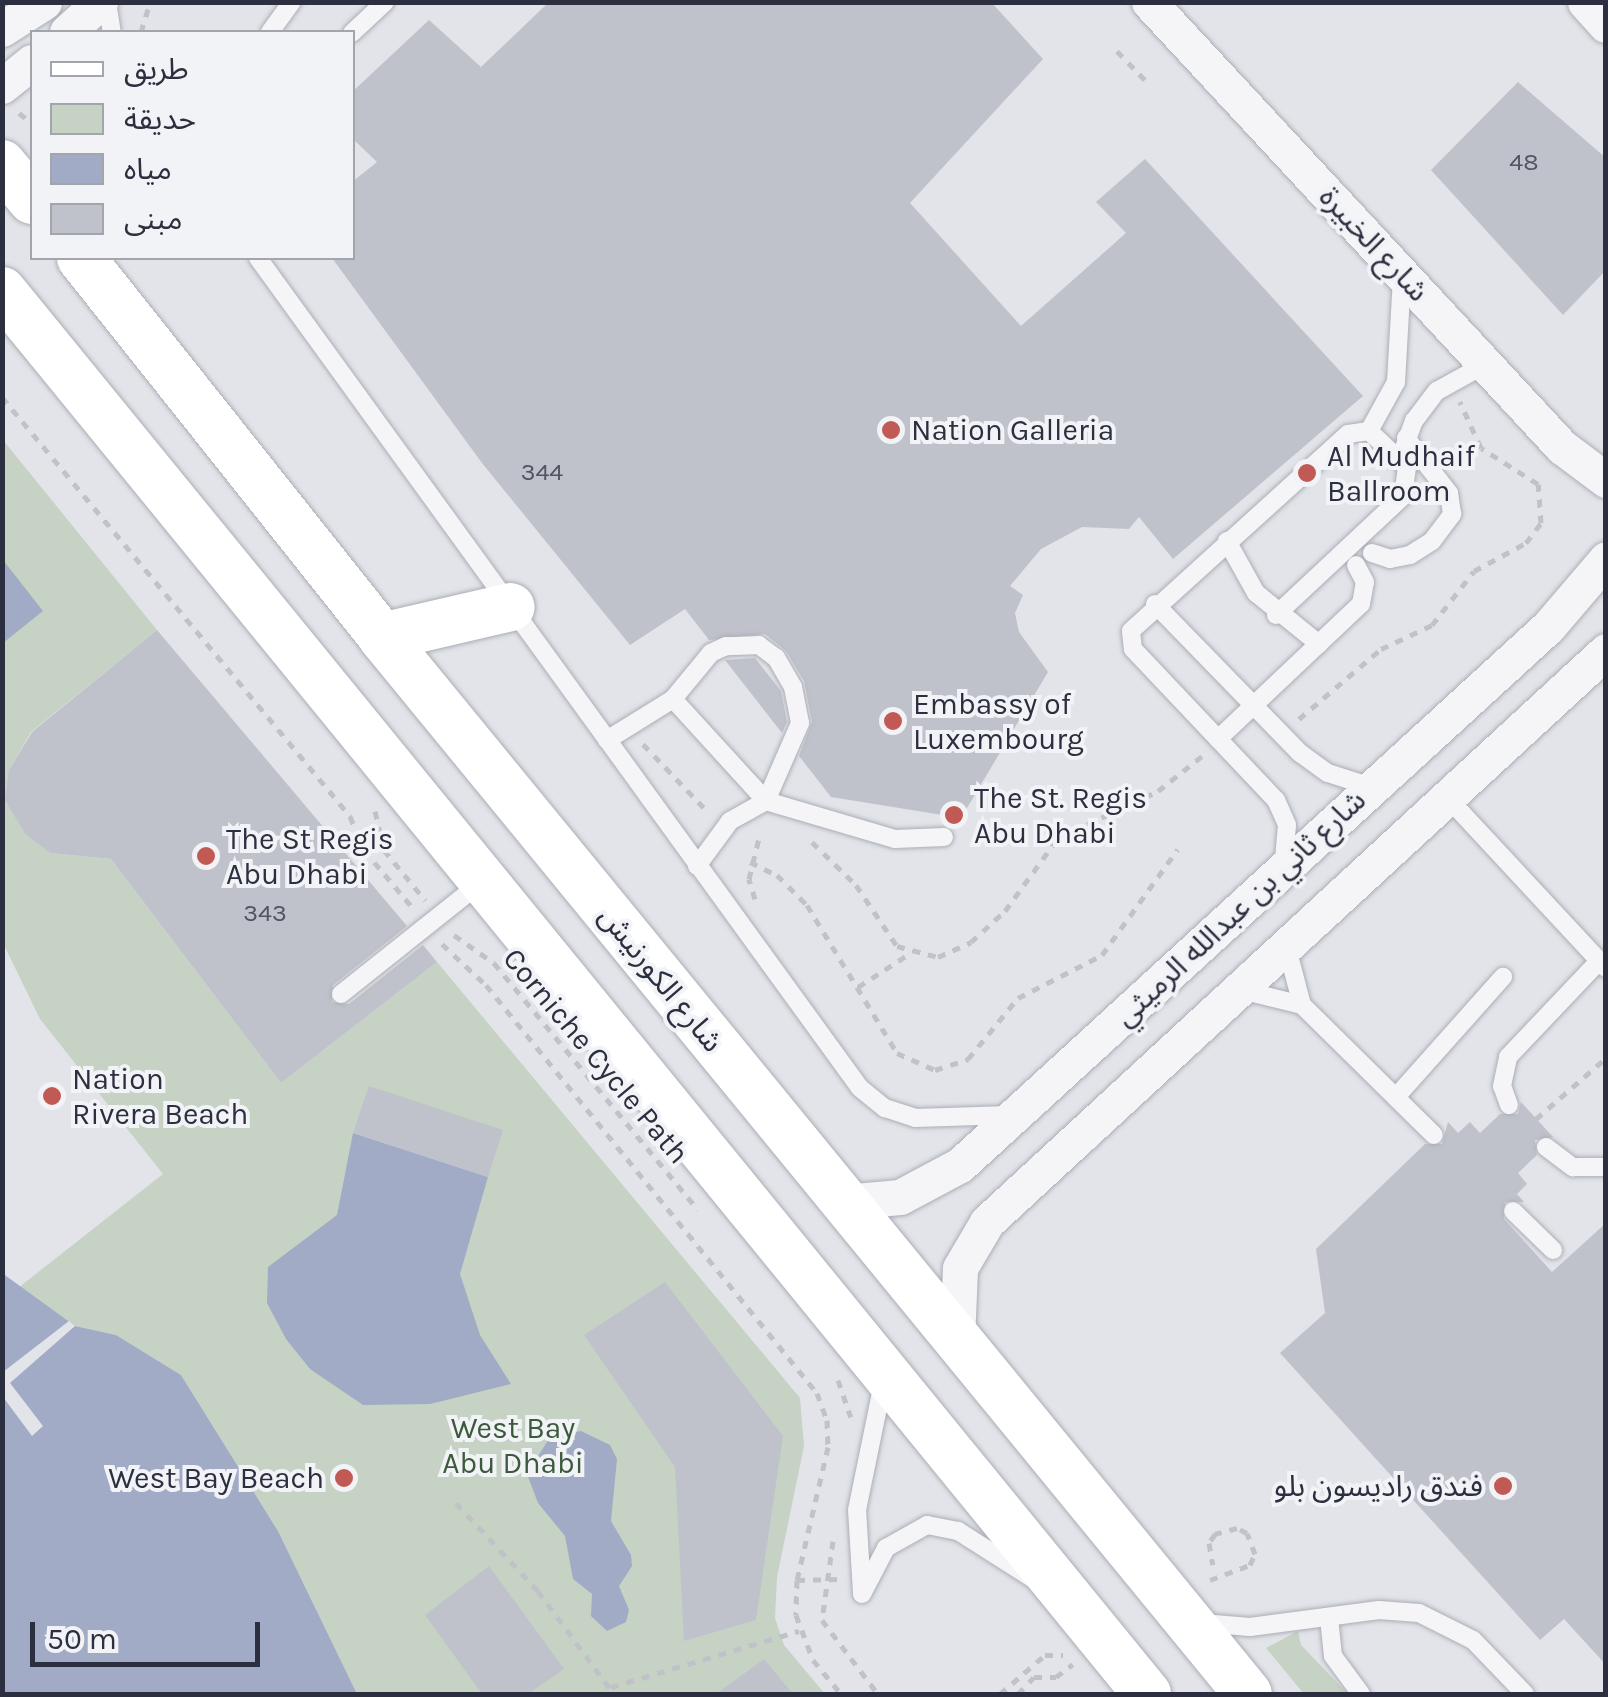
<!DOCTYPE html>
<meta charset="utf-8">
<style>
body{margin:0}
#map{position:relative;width:1608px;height:1697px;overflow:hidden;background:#e2e4e9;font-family:Karla,"Noto Sans Arabic",sans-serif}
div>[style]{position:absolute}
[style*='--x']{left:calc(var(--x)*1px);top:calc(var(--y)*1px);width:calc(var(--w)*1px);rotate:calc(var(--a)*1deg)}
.green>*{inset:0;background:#c5d2c4}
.water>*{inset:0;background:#a1abc5}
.pier>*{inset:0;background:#e2e4e9}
.building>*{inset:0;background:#c0c2cb}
.path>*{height:5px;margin-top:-2.5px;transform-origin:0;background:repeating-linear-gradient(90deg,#c1c2c8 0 8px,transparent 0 16px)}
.roads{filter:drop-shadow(0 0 2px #abaeb6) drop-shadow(0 0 2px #abaeb6)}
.service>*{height:18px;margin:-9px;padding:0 9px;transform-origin:9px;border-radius:9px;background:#f5f5f8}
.minor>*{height:35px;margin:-17.5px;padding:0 17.5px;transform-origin:17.5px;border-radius:17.5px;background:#f5f5f8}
.secondary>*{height:48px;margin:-24px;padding:0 24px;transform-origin:24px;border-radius:24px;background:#fff}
.dots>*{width:28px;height:28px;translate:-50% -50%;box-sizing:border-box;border:5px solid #f2f3f7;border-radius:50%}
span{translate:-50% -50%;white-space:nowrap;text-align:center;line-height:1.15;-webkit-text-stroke:8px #f2f3f7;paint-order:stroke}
.number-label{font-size:25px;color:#515462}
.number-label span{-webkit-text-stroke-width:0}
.street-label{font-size:30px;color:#2c2f3f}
.poi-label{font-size:30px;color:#2c2f3f}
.left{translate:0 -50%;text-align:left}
.right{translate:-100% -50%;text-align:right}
.park-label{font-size:30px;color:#3b5a3b}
.frame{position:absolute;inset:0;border:5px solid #2c2f3f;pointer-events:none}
.legend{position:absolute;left:30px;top:30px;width:325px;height:230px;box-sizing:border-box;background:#f2f3f7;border:2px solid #a3a5ad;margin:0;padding:12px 18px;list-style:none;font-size:30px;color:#2c2f3f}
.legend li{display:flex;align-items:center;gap:20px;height:50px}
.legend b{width:50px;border:2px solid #a3a5ad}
.scale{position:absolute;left:30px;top:1622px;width:230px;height:45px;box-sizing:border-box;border:5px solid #2c2f3f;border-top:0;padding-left:12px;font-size:30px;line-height:35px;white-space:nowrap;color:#2c2f3f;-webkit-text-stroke:8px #f2f3f7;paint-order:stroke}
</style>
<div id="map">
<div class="green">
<div style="clip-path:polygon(3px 440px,157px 630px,31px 732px,9px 770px,26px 835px,50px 853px,111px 859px,281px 1083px,437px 962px,800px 1398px,804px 1446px,777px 1577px,775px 1618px,784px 1645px,825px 1694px,357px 1694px,278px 1531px,181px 1375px,116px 1335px,75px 1326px,18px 1288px,163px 1174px,40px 1019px,3px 943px)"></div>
<div style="clip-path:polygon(1298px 1631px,1301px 1645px,1348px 1694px,1304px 1694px,1266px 1648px)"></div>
</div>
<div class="water">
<div style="clip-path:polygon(3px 560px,43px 611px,3px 643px,2px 643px)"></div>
<div style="clip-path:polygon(353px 1133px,488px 1177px,460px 1274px,480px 1335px,511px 1384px,430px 1404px,363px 1405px,310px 1369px,286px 1339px,267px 1303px,268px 1267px,337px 1215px)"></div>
<div style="clip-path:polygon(2px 1273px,75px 1326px,116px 1335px,181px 1375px,278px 1531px,357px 1694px,3px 1694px)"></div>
<div style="clip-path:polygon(581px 1431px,610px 1445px,617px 1459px,611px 1521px,631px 1555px,632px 1566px,619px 1586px,629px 1610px,626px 1622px,607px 1631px,591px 1616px,592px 1594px,573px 1579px,565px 1536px,538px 1503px,527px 1474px,550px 1437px)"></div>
</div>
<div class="pier">
<div style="clip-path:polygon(69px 1321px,75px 1326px,10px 1383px,43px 1426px,32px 1436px,3px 1397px,3px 1372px)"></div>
</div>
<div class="building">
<div style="clip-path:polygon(549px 2px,991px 2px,1043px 59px,910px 203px,1021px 326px,1126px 233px,1096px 202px,1145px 159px,1363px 396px,1173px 559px,1139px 517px,1129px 529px,1082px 527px,1041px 549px,1010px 586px,1023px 595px,1015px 613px,1019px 632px,1048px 672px,961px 818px,831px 797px,799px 756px,812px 722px,804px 681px,786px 651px,765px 634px,709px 640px,685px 609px,630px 645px,482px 463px,332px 258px,352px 258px,352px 182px,377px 162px,352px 138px,352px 92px,429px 20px,481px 67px)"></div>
<div style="clip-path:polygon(1518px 82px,1606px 158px,1606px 270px,1563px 315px,1431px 170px)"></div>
<div style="clip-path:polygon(157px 630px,407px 926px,333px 985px,332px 1002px,349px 1004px,423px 945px,437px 962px,281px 1083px,111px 859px,50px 853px,26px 835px,5px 800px,9px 770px,32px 732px)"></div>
<div style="clip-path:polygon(755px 658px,781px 691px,787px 722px,782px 733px,725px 660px)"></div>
<div style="clip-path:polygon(369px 1086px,503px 1130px,488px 1177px,353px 1133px)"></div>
<div style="clip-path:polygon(1521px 1102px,1553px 1137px,1535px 1140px,1537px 1155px,1518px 1173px,1527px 1184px,1517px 1194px,1524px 1202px,1505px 1202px,1504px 1219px,1552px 1272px,1606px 1223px,1606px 1665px,1564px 1619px,1540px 1640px,1280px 1353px,1325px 1313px,1316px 1249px,1425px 1144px,1442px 1144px,1448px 1122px,1458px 1133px,1470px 1122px,1480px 1133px,1500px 1114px,1518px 1114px)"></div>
<div style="clip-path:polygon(665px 1282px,783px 1436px,756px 1620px,684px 1641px,675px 1467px,584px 1335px)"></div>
<div style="clip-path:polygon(489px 1566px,564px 1669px,528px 1694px,482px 1694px,425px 1615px)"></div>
<div style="clip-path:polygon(764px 1659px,793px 1694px,716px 1694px)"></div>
</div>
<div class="path">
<div style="--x:141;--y:32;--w:31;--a:-73"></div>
<div style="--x:1117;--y:51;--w:40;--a:46"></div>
<div style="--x:19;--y:113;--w:16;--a:38"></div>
<div style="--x:2;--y:397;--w:545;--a:50.29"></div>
<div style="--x:350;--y:816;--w:37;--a:68"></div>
<div style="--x:364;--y:850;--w:76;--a:49.8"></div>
<div style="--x:1299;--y:719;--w:108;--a:-40.5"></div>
<div style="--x:1381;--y:649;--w:56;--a:-25.2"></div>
<div style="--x:1432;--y:625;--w:68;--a:-52.1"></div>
<div style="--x:1474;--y:571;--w:59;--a:-28.3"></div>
<div style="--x:1526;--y:543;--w:25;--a:-53"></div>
<div style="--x:1541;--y:523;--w:39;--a:-94"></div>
<div style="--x:1538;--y:484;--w:67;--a:-147.7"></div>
<div style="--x:1481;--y:448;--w:51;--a:-114.5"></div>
<div style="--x:643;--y:744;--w:94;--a:46.3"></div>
<div style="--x:375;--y:811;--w:40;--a:77"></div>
<div style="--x:384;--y:850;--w:65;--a:50.6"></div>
<div style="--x:812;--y:842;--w:62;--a:44.3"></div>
<div style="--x:856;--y:885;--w:73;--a:56.1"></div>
<div style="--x:897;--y:946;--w:42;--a:15"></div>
<div style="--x:938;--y:957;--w:36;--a:-24"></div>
<div style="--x:971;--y:942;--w:46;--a:-42.4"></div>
<div style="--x:1005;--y:911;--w:90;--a:-54"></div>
<div style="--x:1058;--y:838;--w:110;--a:-25.2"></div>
<div style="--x:1158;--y:791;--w:56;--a:-38.5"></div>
<div style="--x:750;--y:862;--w:30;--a:26"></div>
<div style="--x:777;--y:875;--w:42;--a:45"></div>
<div style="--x:807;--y:905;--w:173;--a:58.7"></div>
<div style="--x:897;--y:1053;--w:42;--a:24.1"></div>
<div style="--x:935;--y:1070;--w:35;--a:-18"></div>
<div style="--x:968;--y:1059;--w:79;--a:-50.7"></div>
<div style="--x:1018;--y:998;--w:94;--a:-27.1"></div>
<div style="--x:1102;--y:955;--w:130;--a:-54.4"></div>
<div style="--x:755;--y:899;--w:21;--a:-107"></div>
<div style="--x:749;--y:879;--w:46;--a:-76.3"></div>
<div style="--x:454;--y:935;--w:49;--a:35"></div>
<div style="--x:494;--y:963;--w:320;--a:50.4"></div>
<div style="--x:442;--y:944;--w:60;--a:43"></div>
<div style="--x:486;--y:985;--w:525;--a:50.95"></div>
<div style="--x:817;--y:1393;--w:29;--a:70"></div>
<div style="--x:827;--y:1420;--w:27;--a:88"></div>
<div style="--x:828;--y:1447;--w:137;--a:103.1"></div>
<div style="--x:797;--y:1580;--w:35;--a:92"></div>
<div style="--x:796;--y:1615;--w:48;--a:69.3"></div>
<div style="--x:813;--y:1660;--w:44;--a:50.5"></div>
<div style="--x:858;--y:987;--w:61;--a:-32.9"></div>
<div style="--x:1536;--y:1119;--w:93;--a:-41.1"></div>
<div style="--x:838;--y:1380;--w:39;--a:71"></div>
<div style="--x:456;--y:1503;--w:120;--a:47"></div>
<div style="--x:538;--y:1591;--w:128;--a:53.6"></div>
<div style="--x:833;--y:1541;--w:80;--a:97.9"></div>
<div style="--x:822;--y:1620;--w:93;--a:52.9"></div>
<div style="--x:797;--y:1580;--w:43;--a:-1.3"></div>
<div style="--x:1210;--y:1580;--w:43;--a:-20.6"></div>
<div style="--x:1250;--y:1565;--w:12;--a:-66"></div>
<div style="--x:1255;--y:1554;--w:22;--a:-111"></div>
<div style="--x:1247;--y:1533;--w:11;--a:-153"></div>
<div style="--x:1237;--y:1528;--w:23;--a:165"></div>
<div style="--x:1215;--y:1534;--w:11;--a:124"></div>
<div style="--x:1209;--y:1543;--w:22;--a:80"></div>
<div style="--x:611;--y:1687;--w:196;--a:-16.6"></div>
<div style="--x:1000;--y:1694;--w:60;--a:-40.9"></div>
<div style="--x:1045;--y:1655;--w:18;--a:0"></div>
<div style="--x:1018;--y:1694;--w:23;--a:-47"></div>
<div style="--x:1034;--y:1677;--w:22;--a:0"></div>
<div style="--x:1056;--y:1677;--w:21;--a:-37"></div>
</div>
<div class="roads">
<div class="service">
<div style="--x:107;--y:2;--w:30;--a:81"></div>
<div style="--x:270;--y:32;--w:37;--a:-54"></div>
<div style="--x:352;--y:33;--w:45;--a:-43.2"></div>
<div style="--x:258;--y:258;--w:1025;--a:54.05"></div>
<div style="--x:860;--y:1088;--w:32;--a:39"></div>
<div style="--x:885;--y:1108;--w:32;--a:18"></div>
<div style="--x:915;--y:1118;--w:95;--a:-1.8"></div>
<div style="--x:1369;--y:431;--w:56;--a:-61.1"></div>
<div style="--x:1396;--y:382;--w:103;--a:-86.7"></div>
<div style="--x:1404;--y:448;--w:29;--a:-70"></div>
<div style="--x:1414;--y:421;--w:38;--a:-53"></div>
<div style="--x:1437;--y:391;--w:56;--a:-28.9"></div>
<div style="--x:1227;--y:541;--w:60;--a:60.9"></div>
<div style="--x:1256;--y:593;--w:81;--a:39"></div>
<div style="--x:1372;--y:553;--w:19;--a:18"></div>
<div style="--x:1390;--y:559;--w:20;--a:-11"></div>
<div style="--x:1410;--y:555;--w:26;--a:-32"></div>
<div style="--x:1432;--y:541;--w:34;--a:-53"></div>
<div style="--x:1452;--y:514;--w:21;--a:-98"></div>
<div style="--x:1449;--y:493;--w:70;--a:-128"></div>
<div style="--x:1155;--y:604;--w:208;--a:45.8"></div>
<div style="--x:1300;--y:753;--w:34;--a:36"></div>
<div style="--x:1328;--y:773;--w:45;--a:18"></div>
<div style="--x:1276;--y:615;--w:174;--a:-43.1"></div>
<div style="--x:1403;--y:496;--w:29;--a:-82"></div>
<div style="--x:1407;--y:467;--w:52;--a:-136.5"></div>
<div style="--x:1369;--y:431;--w:21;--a:172"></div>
<div style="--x:1348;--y:434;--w:293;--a:137.8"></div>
<div style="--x:1131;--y:631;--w:18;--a:84"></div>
<div style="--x:1133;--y:649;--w:208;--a:46.6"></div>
<div style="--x:1276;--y:800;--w:27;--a:66"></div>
<div style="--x:1287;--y:825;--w:37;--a:95"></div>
<div style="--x:1218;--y:739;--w:197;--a:-43.4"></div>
<div style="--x:1361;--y:604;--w:22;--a:-80"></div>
<div style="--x:1365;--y:582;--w:19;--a:-118"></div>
<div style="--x:607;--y:740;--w:78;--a:-31.8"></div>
<div style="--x:673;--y:699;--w:138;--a:47.6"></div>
<div style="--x:766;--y:801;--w:85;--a:-66.4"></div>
<div style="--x:800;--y:723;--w:37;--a:-101"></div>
<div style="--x:793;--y:687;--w:34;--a:-120"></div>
<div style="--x:776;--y:658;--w:21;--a:-143"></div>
<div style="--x:759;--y:645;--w:33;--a:178"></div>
<div style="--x:726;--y:646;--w:17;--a:155"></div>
<div style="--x:711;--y:653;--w:60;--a:129.6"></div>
<div style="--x:1445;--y:795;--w:236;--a:47.1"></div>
<div style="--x:697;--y:866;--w:56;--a:-53.7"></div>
<div style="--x:730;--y:821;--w:41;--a:-29.1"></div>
<div style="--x:766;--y:801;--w:134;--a:16.4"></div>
<div style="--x:895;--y:839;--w:49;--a:-2.3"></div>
<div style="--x:1286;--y:944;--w:63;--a:75.3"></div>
<div style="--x:1302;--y:1005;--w:185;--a:44.6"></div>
<div style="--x:1241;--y:990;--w:63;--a:13.8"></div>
<div style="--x:341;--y:994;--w:181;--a:-38.5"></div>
<div style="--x:1396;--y:1097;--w:161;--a:-48.3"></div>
<div style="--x:1509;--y:1105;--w:20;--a:-110"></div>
<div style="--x:1502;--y:1086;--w:30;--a:-78"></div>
<div style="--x:1508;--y:1057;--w:132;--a:-46.5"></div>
<div style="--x:1546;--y:1147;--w:34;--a:37"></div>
<div style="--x:1573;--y:1167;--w:33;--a:0"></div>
<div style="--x:1513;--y:1211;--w:56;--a:44.3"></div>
<div style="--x:862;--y:1593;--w:83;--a:-93.4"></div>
<div style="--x:857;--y:1510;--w:130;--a:-78.4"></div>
<div style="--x:862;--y:1594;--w:52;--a:-62.4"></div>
<div style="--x:886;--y:1548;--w:47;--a:-29.3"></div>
<div style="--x:927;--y:1525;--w:32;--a:11"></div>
<div style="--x:958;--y:1531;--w:91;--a:32.5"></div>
<div style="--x:1329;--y:1618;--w:38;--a:84"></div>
<div style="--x:1333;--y:1656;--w:47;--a:53.6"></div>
<div style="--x:1202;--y:1623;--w:48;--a:4.8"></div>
<div style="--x:1250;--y:1627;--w:130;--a:-7.5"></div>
<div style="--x:1379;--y:1610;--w:40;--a:4.3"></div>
<div style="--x:1419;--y:1613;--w:60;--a:26.6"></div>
<div style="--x:1473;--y:1640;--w:75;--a:46.1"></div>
</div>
<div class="minor">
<div style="--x:1149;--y:2;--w:607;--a:47.14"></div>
<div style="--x:1562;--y:447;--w:55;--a:36.9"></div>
<div style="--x:1585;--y:2;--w:31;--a:48"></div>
<div style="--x:2;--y:29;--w:50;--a:-32.7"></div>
<div style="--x:67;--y:32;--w:45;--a:-42.3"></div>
<div style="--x:2;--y:86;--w:38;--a:-39"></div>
<div style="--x:844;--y:1202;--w:56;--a:-5.1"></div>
<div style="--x:900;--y:1197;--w:68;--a:-28.1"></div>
<div style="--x:960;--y:1165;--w:797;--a:-42.46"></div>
<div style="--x:1548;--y:627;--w:89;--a:-49.5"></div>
<div style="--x:957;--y:1340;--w:72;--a:-87.6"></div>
<div style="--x:960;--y:1268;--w:53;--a:-59.6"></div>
<div style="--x:987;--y:1222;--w:842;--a:-42.69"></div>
</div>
<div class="secondary">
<div style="--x:2;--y:164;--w:47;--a:50.2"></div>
<div style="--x:81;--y:258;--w:484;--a:51.5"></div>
<div style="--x:382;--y:637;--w:1366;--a:50.67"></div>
<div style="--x:2;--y:291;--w:1811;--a:50.78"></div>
<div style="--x:382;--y:637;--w:132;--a:-13.1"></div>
</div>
</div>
<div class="dots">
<div style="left:891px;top:430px;background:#c15a54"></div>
<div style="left:1307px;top:473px;background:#c15a54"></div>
<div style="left:893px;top:721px;background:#c15a54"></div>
<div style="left:954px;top:815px;background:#c15a54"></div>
<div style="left:206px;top:856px;background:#c15a54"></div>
<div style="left:52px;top:1096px;background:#c15a54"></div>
<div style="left:344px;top:1478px;background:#c15a54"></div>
<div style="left:1503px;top:1486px;background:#c15a54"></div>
</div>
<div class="number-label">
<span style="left:1524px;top:162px">48</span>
<span style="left:542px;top:472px">344</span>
<span style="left:265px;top:913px">343</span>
</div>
<div class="street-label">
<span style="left:1374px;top:244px;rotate:47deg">شارع الخبيرة</span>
<span style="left:1240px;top:908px;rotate:-43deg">شارع ثاني بن عبدالله الرميثي</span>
<span style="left:661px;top:979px;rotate:51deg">شارع الكورنيش</span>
<span style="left:596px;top:1056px;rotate:50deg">Corniche Cycle Path</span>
</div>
<div class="poi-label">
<span class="left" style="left:911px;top:430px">Nation Galleria</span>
<span class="left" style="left:1327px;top:473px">Al Mudhaif<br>Ballroom</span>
<span class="left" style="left:913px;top:721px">Embassy of<br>Luxembourg</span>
<span class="left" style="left:974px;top:815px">The St. Regis<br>Abu Dhabi</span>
<span class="left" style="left:226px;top:856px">The St Regis<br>Abu Dhabi</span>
<span class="left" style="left:72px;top:1096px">Nation<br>Rivera Beach</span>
<span class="right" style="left:324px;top:1478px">West Bay Beach</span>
<span class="right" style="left:1483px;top:1486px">فندق راديسون بلو</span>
</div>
<div class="park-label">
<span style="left:513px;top:1445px">West Bay<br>Abu Dhabi</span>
</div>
<div class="frame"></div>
<ul class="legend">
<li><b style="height:12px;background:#fff"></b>طريق</li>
<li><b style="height:28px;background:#c5d2c4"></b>حديقة</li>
<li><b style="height:28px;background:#a1abc5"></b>مياه</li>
<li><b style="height:28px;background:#c0c2cb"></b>مبنى</li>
</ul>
<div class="scale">50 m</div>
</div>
